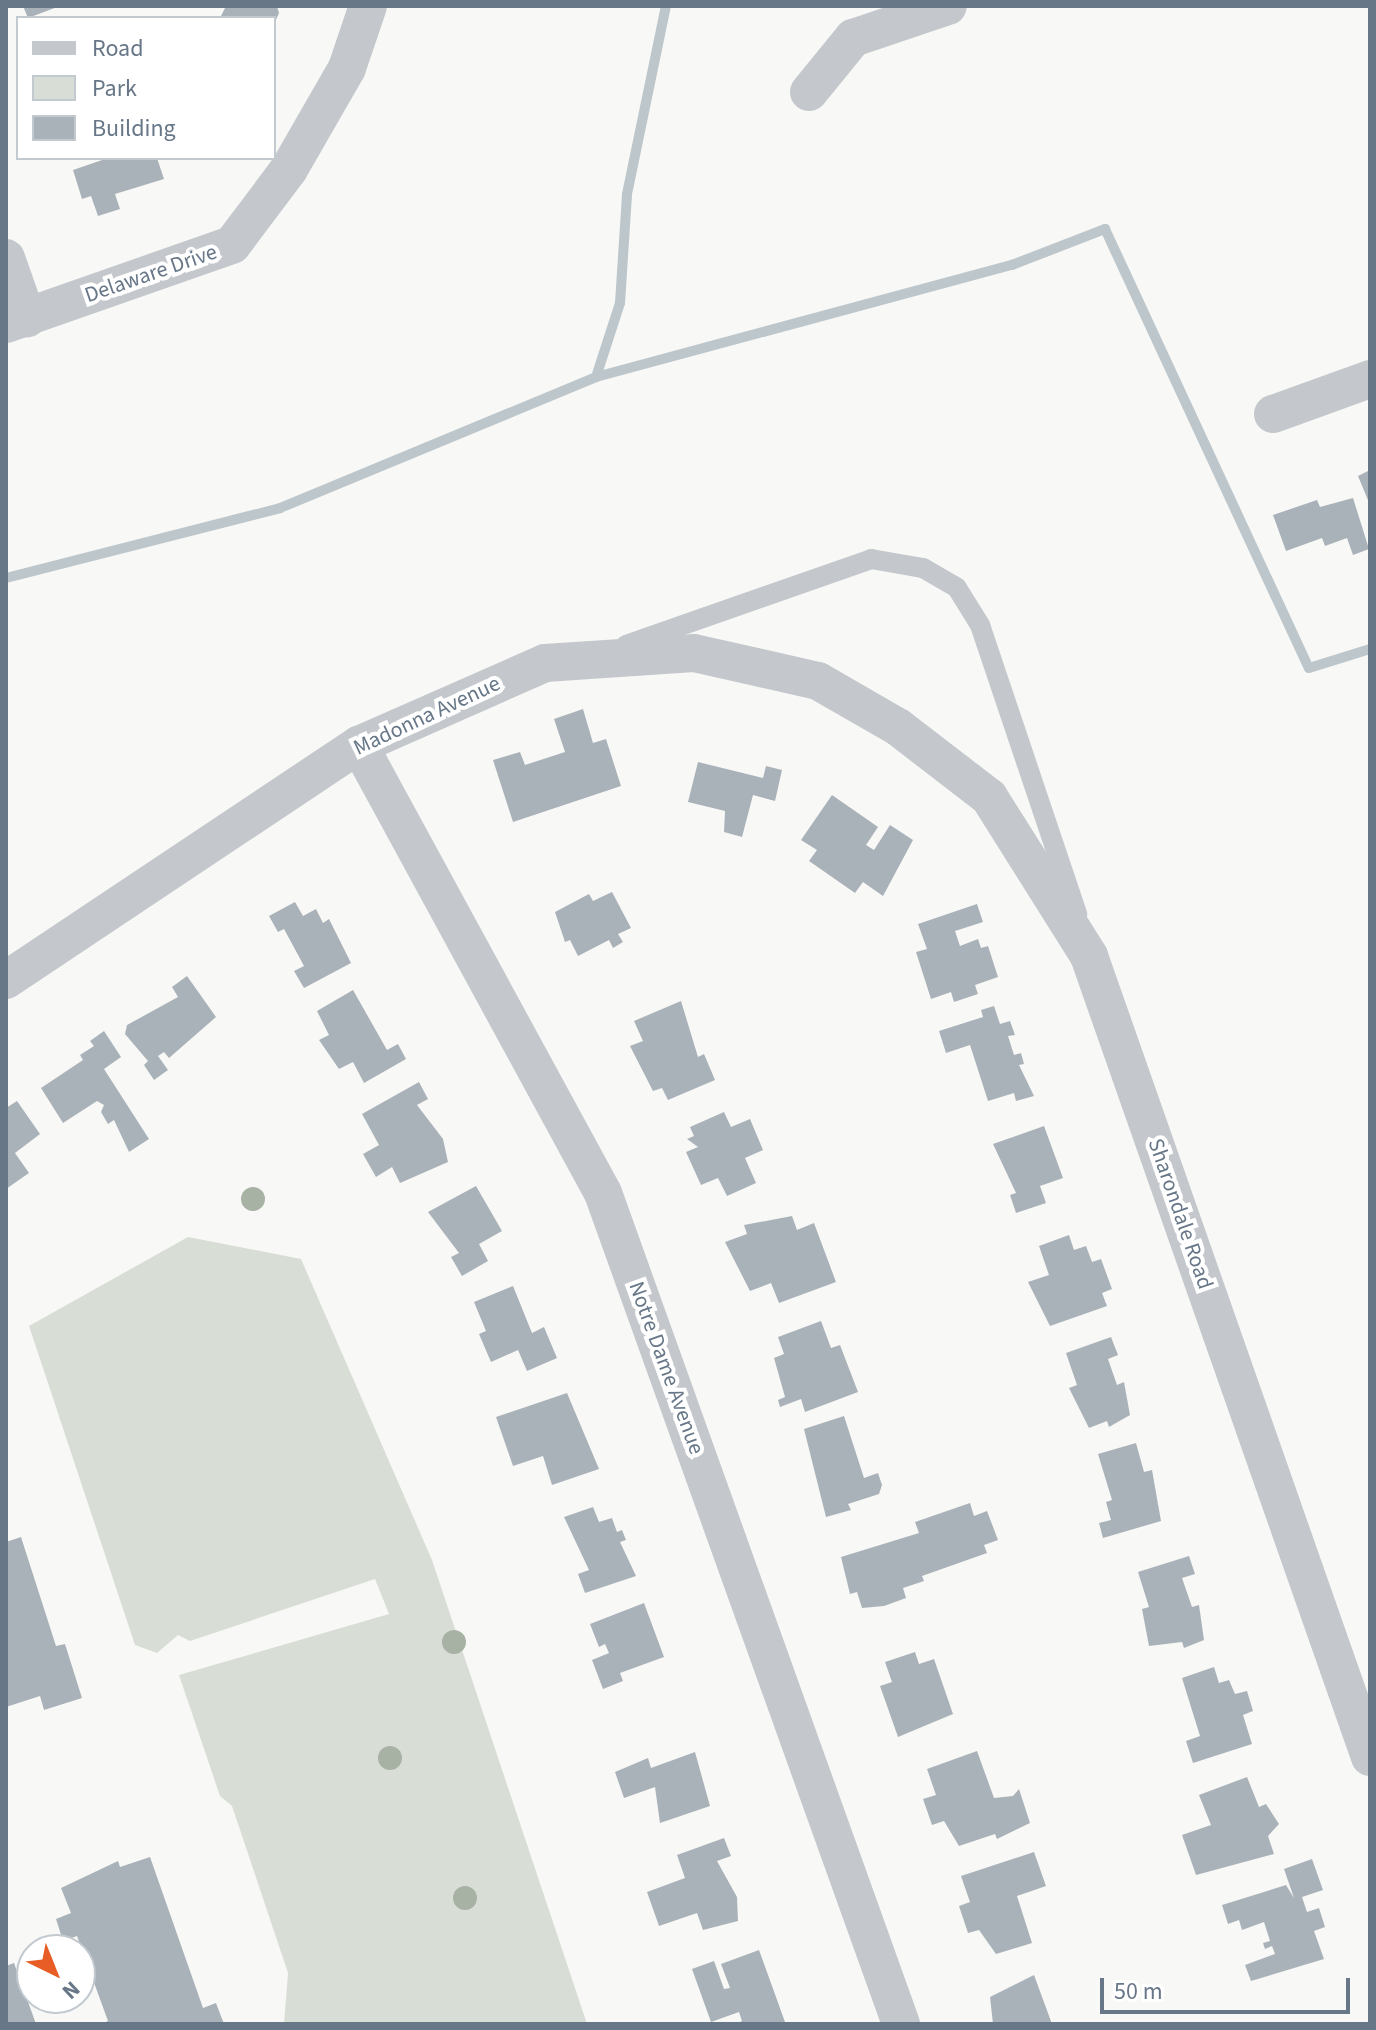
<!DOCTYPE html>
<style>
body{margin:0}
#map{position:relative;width:1376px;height:2030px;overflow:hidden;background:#f8f8f6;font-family:"Source Sans 3",sans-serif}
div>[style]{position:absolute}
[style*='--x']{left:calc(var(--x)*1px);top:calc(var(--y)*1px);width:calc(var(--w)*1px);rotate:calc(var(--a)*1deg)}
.green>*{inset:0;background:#d8ded5}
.stream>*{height:10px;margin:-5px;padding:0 5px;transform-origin:5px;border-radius:5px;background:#bcc6cb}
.building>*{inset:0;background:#aab2b9}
.service>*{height:20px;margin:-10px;padding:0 10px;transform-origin:10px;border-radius:10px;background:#c4c8cc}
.minor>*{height:38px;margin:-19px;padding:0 19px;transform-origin:19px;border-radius:19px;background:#c4c8cc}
.trees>*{width:24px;height:24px;margin:-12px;border-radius:50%;background:#a7b2a5}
span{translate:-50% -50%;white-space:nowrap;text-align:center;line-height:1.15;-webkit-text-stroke:8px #fff;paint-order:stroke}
.street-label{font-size:22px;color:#677788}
.frame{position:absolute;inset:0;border:8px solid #677788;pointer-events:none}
.legend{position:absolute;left:16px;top:16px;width:260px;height:144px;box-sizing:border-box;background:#fff;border:2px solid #c2c9cf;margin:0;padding:10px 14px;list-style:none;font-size:24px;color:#677788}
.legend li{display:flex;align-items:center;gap:16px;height:40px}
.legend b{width:40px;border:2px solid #c2c9cf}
.north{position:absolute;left:16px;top:1934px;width:80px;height:80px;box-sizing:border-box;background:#fff;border:2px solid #c2c9cf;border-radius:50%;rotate:137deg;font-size:22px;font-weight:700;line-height:32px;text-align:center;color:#677788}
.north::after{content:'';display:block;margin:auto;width:28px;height:36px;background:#e85d26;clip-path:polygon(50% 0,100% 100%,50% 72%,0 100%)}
.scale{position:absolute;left:1100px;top:1978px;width:250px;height:36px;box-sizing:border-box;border:4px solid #677788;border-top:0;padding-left:10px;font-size:24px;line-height:28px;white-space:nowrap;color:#677788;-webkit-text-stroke:6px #fff;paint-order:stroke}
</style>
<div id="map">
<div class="green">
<div style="clip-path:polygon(188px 1237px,301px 1259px,432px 1560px,587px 2024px,284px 2024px,288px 1973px,232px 1806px,220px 1796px,179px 1675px,389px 1614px,375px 1579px,190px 1641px,178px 1635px,157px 1653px,135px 1645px,29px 1326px)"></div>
</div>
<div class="stream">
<div style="--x:596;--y:377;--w:78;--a:-72"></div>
<div style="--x:620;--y:303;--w:109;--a:-86.3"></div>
<div style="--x:627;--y:194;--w:192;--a:-78.3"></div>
<div style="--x:6;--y:578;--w:283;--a:-14.3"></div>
<div style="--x:280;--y:508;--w:342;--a:-22.5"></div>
<div style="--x:596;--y:377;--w:431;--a:-15.1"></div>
<div style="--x:1012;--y:265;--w:100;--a:-21.2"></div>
<div style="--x:1105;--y:229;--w:484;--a:65.1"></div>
<div style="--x:1309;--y:668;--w:64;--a:-17.3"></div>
</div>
<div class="building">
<div style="clip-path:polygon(23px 6px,60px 6px,28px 18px)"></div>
<div style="clip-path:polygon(226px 6px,277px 6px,279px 13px,274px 24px,274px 18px,220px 18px)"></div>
<div style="clip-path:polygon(108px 158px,157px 158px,164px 179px,115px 194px,120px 209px,98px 216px,91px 196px,82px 199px,73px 170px)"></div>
<div style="clip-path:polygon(1370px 470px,1370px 505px,1358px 476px)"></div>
<div style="clip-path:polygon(1353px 498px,1369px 549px,1353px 555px,1347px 538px,1325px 546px,1322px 538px,1286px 551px,1273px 515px,1317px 500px,1320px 507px)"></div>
<div style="clip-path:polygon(583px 709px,593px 743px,606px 739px,621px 786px,513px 822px,493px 760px,520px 752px,525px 765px,565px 752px,554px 719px)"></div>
<div style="clip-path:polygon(698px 762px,763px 778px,766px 766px,782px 770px,775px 801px,753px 795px,742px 837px,724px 832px,725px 811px,688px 802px)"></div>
<div style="clip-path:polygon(832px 795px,878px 827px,866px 845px,874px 850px,890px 825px,913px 840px,883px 896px,863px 882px,855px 893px,809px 861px,817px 850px,801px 840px)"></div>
<div style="clip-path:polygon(612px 892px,631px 928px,618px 934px,623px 942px,613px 948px,609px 940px,578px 956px,570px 940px,565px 942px,555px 912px,589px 894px,593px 901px)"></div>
<div style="clip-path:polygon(295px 902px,303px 916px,316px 909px,323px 923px,329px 919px,351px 963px,304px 988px,294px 971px,304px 966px,284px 929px,278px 932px,269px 916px)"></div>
<div style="clip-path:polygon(977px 904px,983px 922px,955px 931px,960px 946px,978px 939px,981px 948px,988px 946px,998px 977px,975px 985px,978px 994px,954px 1002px,951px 992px,931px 999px,916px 952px,927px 949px,918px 924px)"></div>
<div style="clip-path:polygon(187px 976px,216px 1017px,169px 1058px,164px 1052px,158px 1056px,168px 1070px,154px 1080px,144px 1065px,148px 1061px,125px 1034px,127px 1025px,178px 997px,172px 987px)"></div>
<div style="clip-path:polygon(353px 990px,387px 1050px,398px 1044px,406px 1059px,364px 1083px,353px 1062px,339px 1069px,319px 1040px,329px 1035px,317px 1011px)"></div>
<div style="clip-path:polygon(681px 1001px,698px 1057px,704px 1054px,715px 1080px,668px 1100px,662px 1088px,653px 1091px,630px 1046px,643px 1041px,634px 1021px)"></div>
<div style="clip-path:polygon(994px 1006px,1000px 1024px,1010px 1021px,1015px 1035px,1008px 1036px,1014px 1055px,1021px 1053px,1024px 1064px,1019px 1065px,1034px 1096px,1016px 1101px,1014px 1093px,988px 1101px,970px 1045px,946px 1053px,939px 1031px,983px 1017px,981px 1010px)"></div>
<div style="clip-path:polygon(104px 1031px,121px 1057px,104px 1069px,149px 1139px,129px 1152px,114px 1120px,108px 1124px,101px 1112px,104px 1105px,97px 1101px,63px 1123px,41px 1088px,83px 1060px,80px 1055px,94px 1046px,90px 1041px)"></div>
<div style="clip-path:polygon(419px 1082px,428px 1099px,417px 1105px,443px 1139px,448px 1162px,400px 1183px,392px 1167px,376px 1177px,363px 1154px,379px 1145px,362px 1114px)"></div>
<div style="clip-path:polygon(17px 1101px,40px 1134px,15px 1153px,29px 1173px,6px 1189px,6px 1108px)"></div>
<div style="clip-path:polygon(724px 1112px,731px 1127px,750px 1119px,763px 1150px,745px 1158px,756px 1183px,727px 1196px,718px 1178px,701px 1185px,686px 1152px,698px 1147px,687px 1139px,694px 1136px,690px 1127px)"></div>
<div style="clip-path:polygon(1044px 1126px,1063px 1178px,1040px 1186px,1046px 1203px,1016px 1213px,1010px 1195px,1016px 1193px,993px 1144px)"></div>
<div style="clip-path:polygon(476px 1186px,502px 1231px,479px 1244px,488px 1261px,462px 1276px,451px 1257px,459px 1253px,428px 1212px)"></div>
<div style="clip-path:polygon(792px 1216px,797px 1230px,814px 1223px,836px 1282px,779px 1303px,771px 1283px,750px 1291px,725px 1242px,747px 1234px,744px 1225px)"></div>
<div style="clip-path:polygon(1069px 1235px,1074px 1250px,1086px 1246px,1092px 1262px,1101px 1259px,1112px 1289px,1102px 1293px,1107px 1306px,1050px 1326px,1028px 1282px,1049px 1275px,1039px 1246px)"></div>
<div style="clip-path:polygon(513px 1286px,532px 1333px,544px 1327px,557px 1358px,527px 1371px,518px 1350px,491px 1362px,479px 1334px,486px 1331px,474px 1302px)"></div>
<div style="clip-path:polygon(821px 1321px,831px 1348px,840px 1345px,858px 1392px,805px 1412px,801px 1399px,780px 1407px,778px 1400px,785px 1397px,774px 1358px,784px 1354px,778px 1337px)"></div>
<div style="clip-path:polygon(1111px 1337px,1118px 1355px,1108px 1359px,1117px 1385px,1124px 1382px,1130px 1415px,1109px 1427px,1107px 1421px,1089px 1428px,1069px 1388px,1077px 1385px,1066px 1353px)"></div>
<div style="clip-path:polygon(567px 1393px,599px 1469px,552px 1485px,543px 1456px,513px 1466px,496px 1417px)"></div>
<div style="clip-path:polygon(844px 1416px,864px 1478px,878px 1473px,882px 1485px,879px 1494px,848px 1504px,851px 1510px,826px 1517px,804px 1429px)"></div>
<div style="clip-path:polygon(1136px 1443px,1144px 1472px,1152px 1470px,1161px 1521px,1103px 1538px,1099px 1523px,1111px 1520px,1106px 1502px,1112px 1500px,1098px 1454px)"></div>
<div style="clip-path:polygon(970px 1503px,974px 1516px,987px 1511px,998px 1540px,984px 1545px,987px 1553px,922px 1576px,924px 1581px,903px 1588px,906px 1598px,884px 1606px,862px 1608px,857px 1592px,850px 1594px,841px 1557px,919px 1533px,915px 1522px)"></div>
<div style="clip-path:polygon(593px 1507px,599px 1522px,612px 1518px,617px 1532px,622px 1530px,626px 1540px,620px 1542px,636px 1576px,585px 1593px,578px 1574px,589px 1570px,564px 1517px)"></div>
<div style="clip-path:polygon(21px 1537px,56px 1646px,65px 1644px,82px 1698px,44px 1710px,40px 1696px,6px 1707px,6px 1542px)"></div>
<div style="clip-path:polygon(1189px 1556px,1195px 1574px,1182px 1578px,1192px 1607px,1199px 1605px,1204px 1640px,1184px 1648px,1182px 1642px,1149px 1646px,1142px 1609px,1149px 1607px,1138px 1572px)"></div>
<div style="clip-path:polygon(644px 1603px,664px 1657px,620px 1673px,623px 1681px,603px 1689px,592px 1660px,609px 1653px,605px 1644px,599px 1647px,590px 1624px)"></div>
<div style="clip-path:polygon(915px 1652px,919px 1664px,934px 1659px,953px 1714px,898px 1737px,880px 1686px,892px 1682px,885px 1662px)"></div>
<div style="clip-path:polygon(1214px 1667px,1219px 1683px,1229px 1680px,1235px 1694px,1247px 1691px,1253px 1711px,1243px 1715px,1252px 1744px,1193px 1763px,1186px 1741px,1200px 1736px,1182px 1678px)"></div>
<div style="clip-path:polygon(977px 1751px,994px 1798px,1013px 1796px,1019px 1789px,1030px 1823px,997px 1839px,995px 1834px,959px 1846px,944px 1821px,932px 1825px,923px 1799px,936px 1795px,927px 1769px)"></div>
<div style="clip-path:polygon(695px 1752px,710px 1806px,660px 1823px,655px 1787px,624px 1798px,615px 1772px,648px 1758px,651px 1768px)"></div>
<div style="clip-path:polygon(1247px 1777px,1259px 1807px,1266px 1804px,1279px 1824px,1268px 1836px,1274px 1854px,1196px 1875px,1182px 1835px,1211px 1825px,1199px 1795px)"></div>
<div style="clip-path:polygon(724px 1838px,731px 1856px,717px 1861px,737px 1897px,738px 1921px,703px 1930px,697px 1913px,659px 1926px,647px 1892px,685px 1878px,677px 1855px)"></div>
<div style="clip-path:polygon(1034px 1852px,1046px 1886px,1017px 1896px,1032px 1943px,996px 1954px,979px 1930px,968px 1933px,959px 1906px,970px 1902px,961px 1876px)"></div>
<div style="clip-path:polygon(150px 1857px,203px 2008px,216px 2003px,224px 2024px,101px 2024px,108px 2021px,77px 1936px,63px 1941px,56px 1919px,71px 1913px,61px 1888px,118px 1861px,120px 1867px)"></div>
<div style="clip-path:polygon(1312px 1859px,1323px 1890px,1302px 1897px,1307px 1912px,1319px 1908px,1325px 1927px,1314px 1931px,1324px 1959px,1251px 1981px,1245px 1965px,1275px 1954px,1272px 1946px,1265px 1949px,1263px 1943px,1270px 1941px,1264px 1922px,1242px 1930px,1239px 1920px,1228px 1924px,1222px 1905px,1286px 1885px,1294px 1898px,1284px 1869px)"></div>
<div style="clip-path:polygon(759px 1950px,785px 2022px,736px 2024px,742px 2021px,739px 2012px,711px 2022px,692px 1969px,714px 1961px,724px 1989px,730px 1988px,721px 1964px)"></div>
<div style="clip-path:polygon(14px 1963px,36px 2024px,6px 2024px,6px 1966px)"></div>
<div style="clip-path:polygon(1034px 1975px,1052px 2024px,993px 2024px,990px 1997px)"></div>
</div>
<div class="service">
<div style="--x:626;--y:645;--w:260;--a:-19.3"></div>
<div style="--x:871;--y:559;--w:53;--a:9.8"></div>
<div style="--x:923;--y:568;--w:39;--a:30"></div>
<div style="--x:957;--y:588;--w:44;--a:58.1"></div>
<div style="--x:980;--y:625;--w:305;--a:71.4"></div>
</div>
<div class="minor">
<div style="--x:809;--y:92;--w:70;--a:-50.8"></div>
<div style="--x:853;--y:38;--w:100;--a:-18.6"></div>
<div style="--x:6;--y:258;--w:64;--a:70.7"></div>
<div style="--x:6;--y:324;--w:239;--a:-19.3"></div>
<div style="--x:232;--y:245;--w:95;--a:-53.1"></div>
<div style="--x:289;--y:169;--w:116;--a:-60.1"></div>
<div style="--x:347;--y:68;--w:65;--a:-71.3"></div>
<div style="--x:1273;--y:414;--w:103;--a:-19.8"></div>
<div style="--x:359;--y:745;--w:510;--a:61.43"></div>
<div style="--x:603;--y:1193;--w:883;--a:70.27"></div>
<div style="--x:6;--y:980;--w:424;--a:-33.7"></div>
<div style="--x:359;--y:745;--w:203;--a:-23.8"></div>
<div style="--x:545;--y:663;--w:149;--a:-3.8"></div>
<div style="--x:694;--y:653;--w:127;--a:12.7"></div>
<div style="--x:818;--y:681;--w:92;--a:29.9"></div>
<div style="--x:898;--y:727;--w:115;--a:37.6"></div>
<div style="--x:989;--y:797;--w:188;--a:57.8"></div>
<div style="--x:1089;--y:956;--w:849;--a:70.67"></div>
</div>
<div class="trees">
<div style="left:253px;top:1199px"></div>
<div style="left:454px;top:1642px"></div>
<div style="left:390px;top:1758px"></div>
<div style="left:465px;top:1898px"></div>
</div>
<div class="street-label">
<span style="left:151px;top:274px;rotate:-19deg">Delaware Drive</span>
<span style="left:427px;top:716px;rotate:-25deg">Madonna Avenue</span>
<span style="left:1180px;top:1214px;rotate:71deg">Sharondale Road</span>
<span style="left:666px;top:1368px;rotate:70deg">Notre Dame Avenue</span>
</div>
<div class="frame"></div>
<ul class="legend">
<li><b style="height:10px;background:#c4c8cc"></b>Road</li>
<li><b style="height:22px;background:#d8ded5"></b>Park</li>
<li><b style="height:22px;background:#aab2b9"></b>Building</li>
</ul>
<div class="north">N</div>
<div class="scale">50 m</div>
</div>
